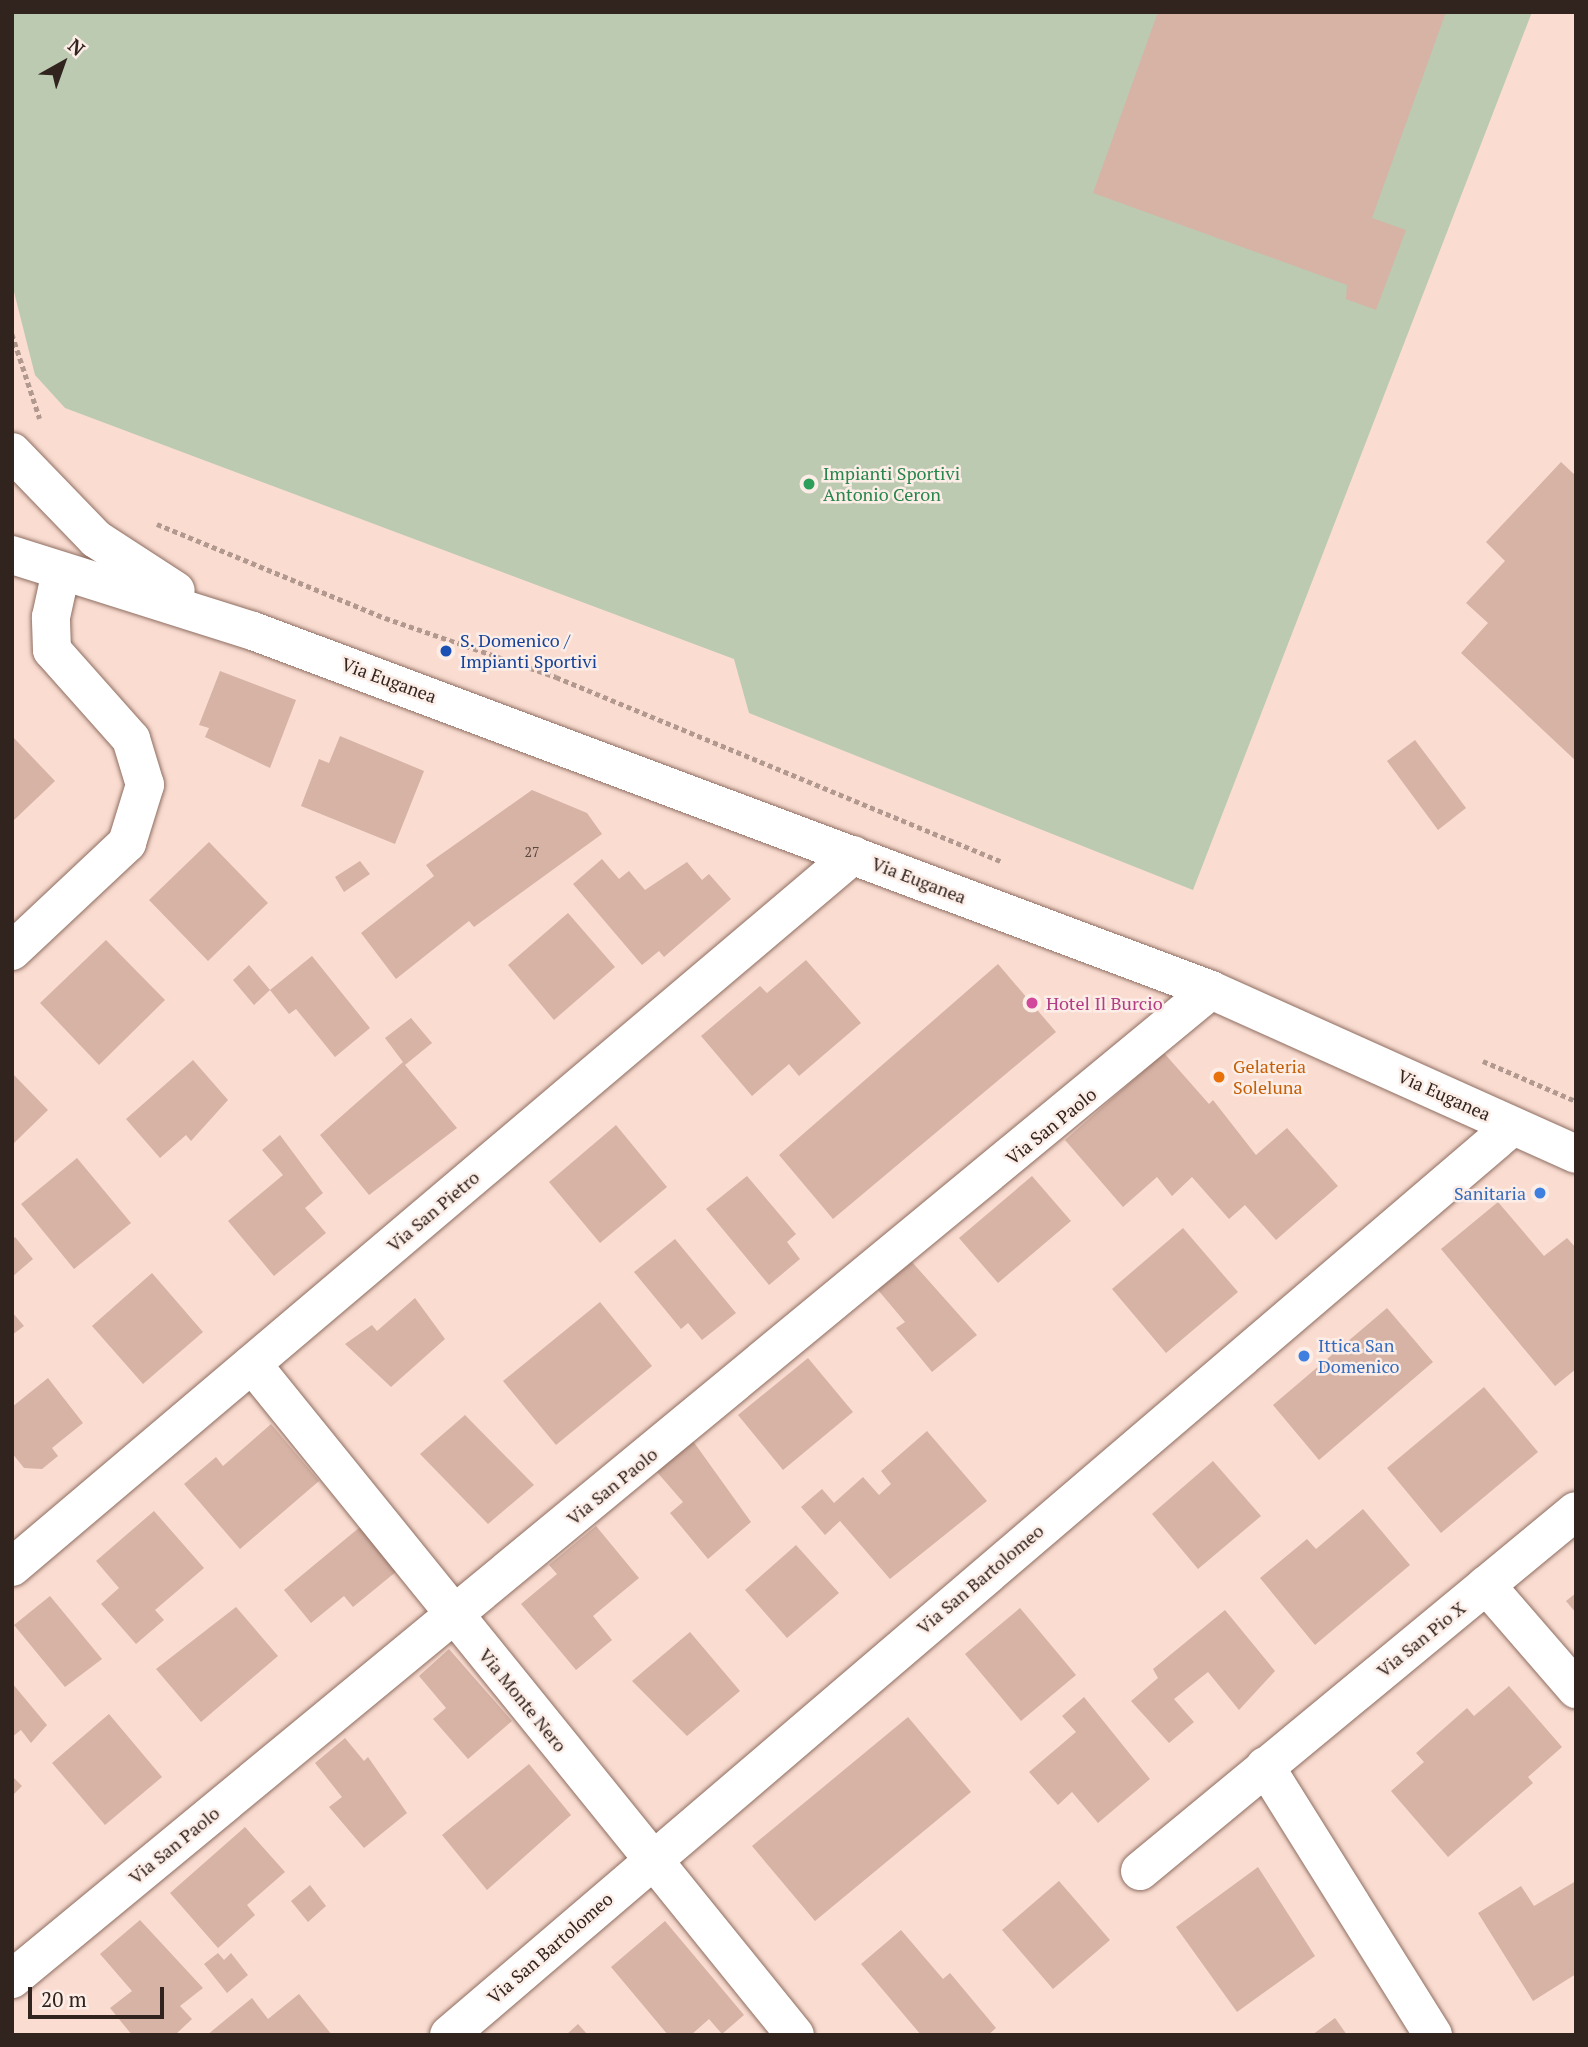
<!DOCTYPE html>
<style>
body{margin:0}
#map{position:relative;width:1588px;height:2047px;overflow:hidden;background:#fadcd1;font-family:"PT Serif",serif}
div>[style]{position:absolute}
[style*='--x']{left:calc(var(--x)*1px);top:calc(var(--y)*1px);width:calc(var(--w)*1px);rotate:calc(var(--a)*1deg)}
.green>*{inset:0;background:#bbcab1}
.building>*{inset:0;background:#d6b3a5}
.path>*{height:4.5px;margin-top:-2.25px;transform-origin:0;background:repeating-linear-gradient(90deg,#b19990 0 5px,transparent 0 8.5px)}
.roads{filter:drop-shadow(0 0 2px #8e6e61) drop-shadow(0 0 2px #8e6e61)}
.minor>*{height:38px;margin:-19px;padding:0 19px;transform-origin:19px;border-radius:19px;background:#fff}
.dots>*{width:19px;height:19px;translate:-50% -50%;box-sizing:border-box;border:4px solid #fcede7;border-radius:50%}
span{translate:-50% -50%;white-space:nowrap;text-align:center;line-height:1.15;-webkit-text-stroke:5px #fcede7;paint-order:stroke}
.number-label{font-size:14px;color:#5a4740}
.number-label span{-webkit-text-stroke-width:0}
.leisure-label{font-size:18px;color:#27864d}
.left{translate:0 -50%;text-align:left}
.transit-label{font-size:18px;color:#164399}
.street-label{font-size:18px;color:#31231e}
.hotel-label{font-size:18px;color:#b23c85}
.food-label{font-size:18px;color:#c56008}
.shop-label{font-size:18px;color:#366cbe}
.right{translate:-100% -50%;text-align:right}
.frame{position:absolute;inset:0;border:14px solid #31231e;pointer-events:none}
.north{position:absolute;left:28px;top:28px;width:70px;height:70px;-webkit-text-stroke:5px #fcede7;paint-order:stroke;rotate:40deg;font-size:19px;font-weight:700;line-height:28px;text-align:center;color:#31231e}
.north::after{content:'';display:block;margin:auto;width:24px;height:32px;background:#31231e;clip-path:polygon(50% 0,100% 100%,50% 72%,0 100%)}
.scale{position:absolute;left:28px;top:1987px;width:136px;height:32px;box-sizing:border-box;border:4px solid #31231e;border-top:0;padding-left:9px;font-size:21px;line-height:24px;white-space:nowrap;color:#31231e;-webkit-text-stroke:5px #fcede7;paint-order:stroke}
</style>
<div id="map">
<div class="green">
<div style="clip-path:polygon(12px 12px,1532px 12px,1193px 890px,749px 713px,734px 659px,65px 408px,35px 375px,12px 284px)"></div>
</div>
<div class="building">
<div style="clip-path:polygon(1158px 12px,1446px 12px,1372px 218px,1406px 230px,1376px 310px,1346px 299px,1347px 285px,1093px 193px)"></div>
<div style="clip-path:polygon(1561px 462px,1576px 476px,1576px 761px,1461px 653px,1488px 623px,1466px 603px,1505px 561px,1486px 542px)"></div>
<div style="clip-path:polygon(220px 671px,296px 700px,270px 768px,205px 737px,209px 728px,199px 725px)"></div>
<div style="clip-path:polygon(12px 736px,55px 781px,12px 822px)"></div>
<div style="clip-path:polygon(340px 736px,424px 771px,395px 844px,301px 806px,319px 759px,329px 763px)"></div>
<div style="clip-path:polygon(1415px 740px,1466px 808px,1438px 830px,1387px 761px)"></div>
<div style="clip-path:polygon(532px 790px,587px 813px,602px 834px,474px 927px,469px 921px,396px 979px,361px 933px,434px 876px,426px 865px)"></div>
<div style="clip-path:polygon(209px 842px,268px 903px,208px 961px,149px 900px)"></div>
<div style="clip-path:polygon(602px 859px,619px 879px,629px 871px,645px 890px,687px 862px,702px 880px,709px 874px,731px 899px,664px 957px,659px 951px,642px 965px,573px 884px)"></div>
<div style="clip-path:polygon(360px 861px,370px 874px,344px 892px,335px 877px)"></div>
<div style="clip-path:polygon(568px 913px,615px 967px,554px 1020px,508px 965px)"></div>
<div style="clip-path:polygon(106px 940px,165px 1000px,99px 1065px,40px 1003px)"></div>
<div style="clip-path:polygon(312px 956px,370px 1028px,335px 1057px,296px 1009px,289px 1014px,270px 990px)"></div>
<div style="clip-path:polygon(806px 960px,861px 1023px,799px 1076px,789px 1064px,752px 1096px,701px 1036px,760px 986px,767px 993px)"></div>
<div style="clip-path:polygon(998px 964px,1056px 1032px,833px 1219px,779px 1155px)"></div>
<div style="clip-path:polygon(249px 965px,270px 990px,254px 1005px,233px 980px)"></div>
<div style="clip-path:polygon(411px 1018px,432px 1043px,405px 1065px,457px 1128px,369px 1195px,320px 1135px,403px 1062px,385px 1038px)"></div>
<div style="clip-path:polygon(1164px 1053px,1209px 1104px,1213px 1100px,1256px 1155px,1287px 1128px,1338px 1186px,1276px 1240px,1245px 1205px,1229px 1219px,1192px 1177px,1172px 1196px,1157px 1177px,1123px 1207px,1065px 1140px)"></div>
<div style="clip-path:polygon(193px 1060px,228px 1100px,191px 1141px,186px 1135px,160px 1158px,126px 1119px)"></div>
<div style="clip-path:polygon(12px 1073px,48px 1110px,12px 1145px)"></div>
<div style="clip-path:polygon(616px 1125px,667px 1187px,600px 1243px,549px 1182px)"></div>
<div style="clip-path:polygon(280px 1135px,323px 1193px,305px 1208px,326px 1233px,274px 1276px,228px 1221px,283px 1175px,262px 1150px)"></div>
<div style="clip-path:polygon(77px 1158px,131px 1223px,74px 1269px,21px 1204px)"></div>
<div style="clip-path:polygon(747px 1176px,796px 1234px,787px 1242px,800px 1259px,769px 1285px,706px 1209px)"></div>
<div style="clip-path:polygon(1032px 1176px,1071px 1221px,998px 1283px,959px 1238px)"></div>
<div style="clip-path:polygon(1498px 1202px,1544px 1256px,1567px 1238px,1576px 1248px,1576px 1369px,1555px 1386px,1441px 1249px)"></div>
<div style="clip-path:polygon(1183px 1228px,1238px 1292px,1166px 1353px,1112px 1289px)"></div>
<div style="clip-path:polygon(15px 1237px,33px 1259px,12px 1277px,12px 1240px)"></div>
<div style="clip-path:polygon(675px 1239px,736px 1313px,702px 1340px,688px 1323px,681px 1329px,634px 1272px)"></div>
<div style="clip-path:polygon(912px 1262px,977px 1335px,932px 1372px,896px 1328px,905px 1322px,878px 1290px)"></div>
<div style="clip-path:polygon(152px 1273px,203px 1332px,143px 1384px,92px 1326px)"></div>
<div style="clip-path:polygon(415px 1298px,445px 1339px,391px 1387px,345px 1344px,372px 1325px,377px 1331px)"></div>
<div style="clip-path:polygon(600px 1302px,652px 1366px,556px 1445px,503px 1381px)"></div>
<div style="clip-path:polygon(1387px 1308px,1433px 1362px,1319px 1460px,1273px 1405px)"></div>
<div style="clip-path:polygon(12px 1312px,24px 1326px,12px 1335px)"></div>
<div style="clip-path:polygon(808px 1358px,853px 1412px,783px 1470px,738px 1415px)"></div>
<div style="clip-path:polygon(48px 1378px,83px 1423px,52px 1448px,58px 1456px,42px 1469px,24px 1468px,12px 1453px,12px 1407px)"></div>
<div style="clip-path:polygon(1484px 1387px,1538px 1452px,1441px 1533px,1387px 1468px)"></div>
<div style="clip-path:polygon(465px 1415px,534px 1485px,488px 1524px,420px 1454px)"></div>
<div style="clip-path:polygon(271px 1424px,319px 1481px,240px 1549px,184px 1484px,216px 1457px,223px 1466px)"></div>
<div style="clip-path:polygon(927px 1431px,987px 1501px,890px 1579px,840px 1521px,825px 1535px,801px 1507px,822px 1489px,834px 1503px,863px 1477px,879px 1495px,891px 1484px,881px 1471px)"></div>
<div style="clip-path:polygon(693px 1441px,751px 1522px,708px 1559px,670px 1513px,683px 1502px,657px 1472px)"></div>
<div style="clip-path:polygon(1213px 1461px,1261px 1516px,1198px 1569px,1152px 1514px)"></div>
<div style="clip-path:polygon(1363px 1509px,1410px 1565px,1315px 1645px,1260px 1578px,1307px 1539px,1316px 1549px)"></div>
<div style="clip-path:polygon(154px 1511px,204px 1568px,155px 1610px,164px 1620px,136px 1644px,101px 1604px,119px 1588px,96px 1561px)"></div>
<div style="clip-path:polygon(596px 1526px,639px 1578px,593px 1616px,612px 1640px,576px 1670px,521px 1604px,557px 1574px,549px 1565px)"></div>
<div style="clip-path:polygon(360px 1527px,397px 1571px,353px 1607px,344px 1596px,311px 1623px,284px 1590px)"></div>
<div style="clip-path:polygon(796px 1545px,839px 1593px,787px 1638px,745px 1590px)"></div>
<div style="clip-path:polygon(1576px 1593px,1576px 1613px,1566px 1601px)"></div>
<div style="clip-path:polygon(50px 1596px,102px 1659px,65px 1687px,14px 1625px)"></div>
<div style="clip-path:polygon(236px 1607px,278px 1656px,201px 1722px,156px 1669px)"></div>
<div style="clip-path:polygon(1020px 1608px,1076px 1675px,1021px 1721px,965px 1654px)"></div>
<div style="clip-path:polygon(1225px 1610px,1275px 1671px,1239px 1710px,1208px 1672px,1174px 1699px,1194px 1722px,1169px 1743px,1131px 1701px,1158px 1678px,1153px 1669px)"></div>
<div style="clip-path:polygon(690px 1632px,740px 1691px,687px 1736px,632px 1681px)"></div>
<div style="clip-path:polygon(449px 1649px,512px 1721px,468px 1759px,433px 1719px,446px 1708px,419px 1676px)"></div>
<div style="clip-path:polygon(12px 1683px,47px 1725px,31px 1743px,21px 1730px,12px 1737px)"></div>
<div style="clip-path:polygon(1509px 1686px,1562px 1747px,1528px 1777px,1533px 1783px,1448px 1857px,1391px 1791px,1424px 1762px,1416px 1753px,1467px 1708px,1474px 1716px)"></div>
<div style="clip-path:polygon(1084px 1697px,1150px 1779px,1098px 1823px,1072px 1792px,1058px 1805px,1029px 1772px,1076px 1732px,1062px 1716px)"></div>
<div style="clip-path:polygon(109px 1714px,162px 1777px,105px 1825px,52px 1763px)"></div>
<div style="clip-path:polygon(908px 1717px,971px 1792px,815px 1921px,752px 1846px)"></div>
<div style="clip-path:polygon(345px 1738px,364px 1761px,368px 1757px,407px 1813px,364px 1848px,329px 1807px,342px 1797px,315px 1763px)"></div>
<div style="clip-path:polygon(529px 1764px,571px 1815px,487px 1890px,442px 1835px)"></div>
<div style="clip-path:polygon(12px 1776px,22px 1786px,12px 1796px)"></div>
<div style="clip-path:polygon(245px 1827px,285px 1872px,247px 1905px,255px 1915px,218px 1948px,170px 1893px)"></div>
<div style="clip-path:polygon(1258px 1867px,1315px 1956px,1237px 2012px,1176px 1927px)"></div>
<div style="clip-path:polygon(1059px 1881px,1110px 1940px,1053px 1989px,1002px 1930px)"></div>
<div style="clip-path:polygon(1576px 1881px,1576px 1974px,1533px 2001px,1478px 1913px,1521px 1886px,1534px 1906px)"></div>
<div style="clip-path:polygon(310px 1885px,326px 1906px,308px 1922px,291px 1901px)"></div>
<div style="clip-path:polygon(140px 1920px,203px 1988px,180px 2006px,192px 2019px,175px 2035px,132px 2035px,110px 2008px,132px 1991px,100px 1954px)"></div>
<div style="clip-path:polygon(665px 1921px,744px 2015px,722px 2034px,709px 2019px,691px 2035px,668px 2035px,611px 1967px)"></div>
<div style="clip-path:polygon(901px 1930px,943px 1979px,950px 1973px,996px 2028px,988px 2035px,921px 2035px,861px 1964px)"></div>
<div style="clip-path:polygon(218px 1953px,224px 1960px,231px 1953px,248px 1975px,227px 1993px,204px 1964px)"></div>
<div style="clip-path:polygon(299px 1994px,332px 2035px,207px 2035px,252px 1998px,268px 2019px)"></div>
<div style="clip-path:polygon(1335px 2018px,1347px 2035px,1312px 2035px)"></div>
<div style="clip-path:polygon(578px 2024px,588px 2035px,566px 2035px)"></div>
</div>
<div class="path">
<div style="--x:12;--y:334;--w:89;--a:71.8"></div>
<div style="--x:157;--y:524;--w:247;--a:22.4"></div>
<div style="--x:385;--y:618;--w:181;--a:19"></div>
<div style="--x:556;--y:677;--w:481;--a:22.5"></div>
<div style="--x:1483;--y:1061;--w:101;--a:23.3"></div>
</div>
<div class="roads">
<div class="minor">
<div style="--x:12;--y:452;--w:121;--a:46"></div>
<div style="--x:96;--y:539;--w:95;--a:33"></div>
<div style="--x:12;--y:555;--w:253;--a:17.5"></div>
<div style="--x:253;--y:631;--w:1023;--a:20.54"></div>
<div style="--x:1211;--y:990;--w:400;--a:24.2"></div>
<div style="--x:12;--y:951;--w:158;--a:-43.2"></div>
<div style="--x:127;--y:843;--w:61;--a:-72.8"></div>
<div style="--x:145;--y:785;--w:48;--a:-106.9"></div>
<div style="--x:131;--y:739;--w:119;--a:-131.6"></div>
<div style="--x:52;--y:650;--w:33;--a:-92"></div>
<div style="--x:51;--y:617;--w:47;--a:-77.7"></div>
<div style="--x:252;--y:1364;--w:863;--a:51.02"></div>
<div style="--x:12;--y:1567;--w:1102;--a:-40.25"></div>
<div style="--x:1486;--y:1585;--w:138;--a:49.1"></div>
<div style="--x:1265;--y:1766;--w:317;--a:58"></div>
<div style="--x:1140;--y:1871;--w:565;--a:-39.55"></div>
<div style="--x:12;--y:1979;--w:1554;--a:-39.52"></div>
<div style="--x:449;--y:2035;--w:1399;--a:-40.51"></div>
</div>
</div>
<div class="dots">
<div style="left:809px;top:484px;background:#2e9e5b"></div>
<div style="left:446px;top:651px;background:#1a4fb4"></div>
<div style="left:1032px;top:1003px;background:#d1479c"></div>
<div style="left:1219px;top:1077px;background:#e8710a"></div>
<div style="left:1540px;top:1193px;background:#3f7fe0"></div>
<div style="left:1304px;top:1356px;background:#3f7fe0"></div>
</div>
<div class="number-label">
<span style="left:532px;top:852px">27</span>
</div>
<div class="leisure-label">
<span class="left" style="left:823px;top:484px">Impianti Sportivi<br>Antonio Ceron</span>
</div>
<div class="transit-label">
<span class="left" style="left:460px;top:651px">S. Domenico /<br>Impianti Sportivi</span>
</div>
<div class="street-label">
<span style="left:389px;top:680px;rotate:20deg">Via Euganea</span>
<span style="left:919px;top:880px;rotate:21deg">Via Euganea</span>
<span style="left:1444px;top:1095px;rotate:24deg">Via Euganea</span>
<span style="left:1051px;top:1126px;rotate:-39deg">Via San Paolo</span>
<span style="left:433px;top:1211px;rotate:-40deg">Via San Pietro</span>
<span style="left:612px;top:1486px;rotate:-39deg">Via San Paolo</span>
<span style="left:980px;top:1579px;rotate:-40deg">Via San Bartolomeo</span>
<span style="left:1421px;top:1639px;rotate:-39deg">Via San Pio X</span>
<span style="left:523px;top:1700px;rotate:51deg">Via Monte Nero</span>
<span style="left:174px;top:1845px;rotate:-39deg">Via San Paolo</span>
<span style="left:550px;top:1948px;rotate:-41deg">Via San Bartolomeo</span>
</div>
<div class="hotel-label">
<span class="left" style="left:1046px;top:1003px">Hotel Il Burcio</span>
</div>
<div class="food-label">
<span class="left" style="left:1233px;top:1077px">Gelateria<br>Soleluna</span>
</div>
<div class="shop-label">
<span class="right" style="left:1526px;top:1193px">Sanitaria</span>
<span class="left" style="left:1318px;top:1356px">Ittica San<br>Domenico</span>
</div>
<div class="frame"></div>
<div class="north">N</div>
<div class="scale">20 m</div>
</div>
